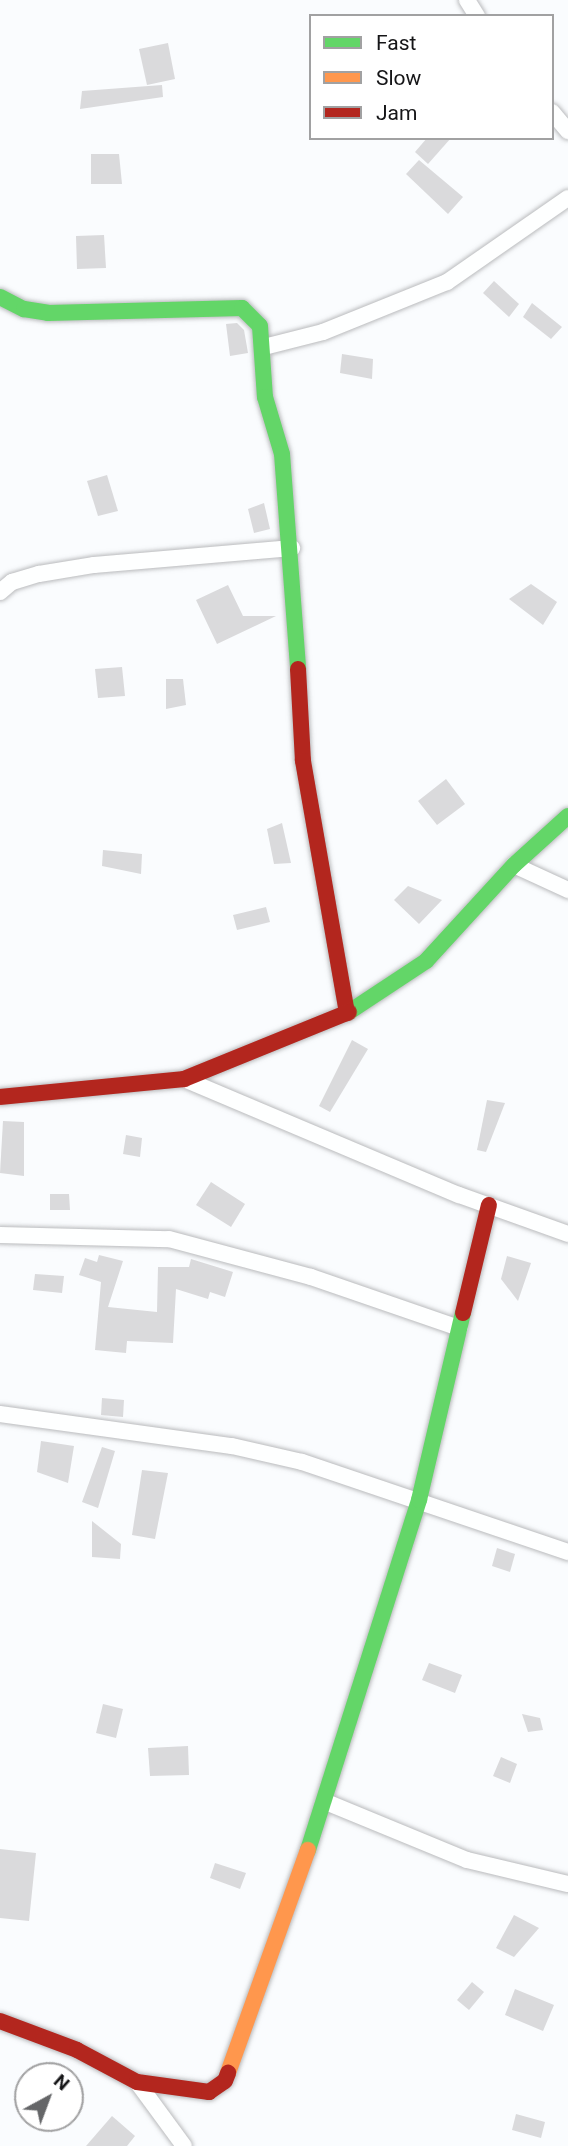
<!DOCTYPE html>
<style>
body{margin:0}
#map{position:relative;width:568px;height:2146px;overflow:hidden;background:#fafcfe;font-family:Roboto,sans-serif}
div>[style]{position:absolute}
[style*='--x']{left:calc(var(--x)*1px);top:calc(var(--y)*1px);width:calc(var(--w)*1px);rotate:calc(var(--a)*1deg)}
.building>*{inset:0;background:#dadadc}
.roads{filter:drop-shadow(0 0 2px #babbbd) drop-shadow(0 0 2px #babbbd)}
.street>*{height:16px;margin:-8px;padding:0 8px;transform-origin:8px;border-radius:8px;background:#feffff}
.fast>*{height:16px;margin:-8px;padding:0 8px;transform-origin:8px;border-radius:8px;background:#63d668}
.slow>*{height:16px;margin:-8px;padding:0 8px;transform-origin:8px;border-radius:8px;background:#ff974d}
.jam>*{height:16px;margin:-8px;padding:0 8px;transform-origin:8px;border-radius:8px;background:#b3261e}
span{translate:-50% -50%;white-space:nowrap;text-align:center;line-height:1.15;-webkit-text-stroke:5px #fff;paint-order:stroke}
.legend{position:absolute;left:309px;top:14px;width:245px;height:126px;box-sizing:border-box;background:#fff;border:2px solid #a1a1a2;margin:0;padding:9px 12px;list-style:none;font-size:21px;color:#151517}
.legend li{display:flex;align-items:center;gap:14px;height:35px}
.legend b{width:35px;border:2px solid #a1a1a2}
.north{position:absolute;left:14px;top:2062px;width:70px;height:70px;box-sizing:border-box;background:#fff;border:2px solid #a1a1a2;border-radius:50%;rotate:41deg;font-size:19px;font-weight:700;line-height:28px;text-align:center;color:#151517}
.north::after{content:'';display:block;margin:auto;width:24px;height:32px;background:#656668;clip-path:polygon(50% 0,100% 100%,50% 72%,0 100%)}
</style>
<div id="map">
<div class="building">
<div style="clip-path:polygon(168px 43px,175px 79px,147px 85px,139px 49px)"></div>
<div style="clip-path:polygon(162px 85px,163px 97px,80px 109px,82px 91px)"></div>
<div style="clip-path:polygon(427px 138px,451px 138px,428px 164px,415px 152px)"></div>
<div style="clip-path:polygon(91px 154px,119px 154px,122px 184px,91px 184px)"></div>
<div style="clip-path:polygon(419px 160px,463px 197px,448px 214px,406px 174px)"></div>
<div style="clip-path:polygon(104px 235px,106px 268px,77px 269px,76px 236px)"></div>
<div style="clip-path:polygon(494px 281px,519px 304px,509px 317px,483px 293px)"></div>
<div style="clip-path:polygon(532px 303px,562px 327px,551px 339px,523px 317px)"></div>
<div style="clip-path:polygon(237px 323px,244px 330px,248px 353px,230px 356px,226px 324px)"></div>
<div style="clip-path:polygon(342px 354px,373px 359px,372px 379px,340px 373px)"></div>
<div style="clip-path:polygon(107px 475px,118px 511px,98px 516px,87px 481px)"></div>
<div style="clip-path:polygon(264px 503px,270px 529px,254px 533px,248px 509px)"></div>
<div style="clip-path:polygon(531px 584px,557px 602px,543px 625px,509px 599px)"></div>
<div style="clip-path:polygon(228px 585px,243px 616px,276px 616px,217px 644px,196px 600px)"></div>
<div style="clip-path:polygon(122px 667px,125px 696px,98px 698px,95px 669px)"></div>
<div style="clip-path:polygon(166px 679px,183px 679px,186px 705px,166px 709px)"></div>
<div style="clip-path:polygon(446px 779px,465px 804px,437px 825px,418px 801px)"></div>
<div style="clip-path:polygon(282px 823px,291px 863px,274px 864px,267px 829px)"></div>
<div style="clip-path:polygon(103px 850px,142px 854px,141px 874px,102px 866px)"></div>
<div style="clip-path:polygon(408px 886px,442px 900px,419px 924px,394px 900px)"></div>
<div style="clip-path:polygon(266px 907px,270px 922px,237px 930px,233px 915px)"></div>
<div style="clip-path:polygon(352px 1040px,368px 1049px,330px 1112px,319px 1106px)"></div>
<div style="clip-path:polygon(487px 1100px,505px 1103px,486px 1152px,477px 1150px)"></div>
<div style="clip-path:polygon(3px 1121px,24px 1122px,24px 1176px,0 1173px)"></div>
<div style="clip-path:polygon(126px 1135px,142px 1138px,140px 1157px,123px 1154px)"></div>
<div style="clip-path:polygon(211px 1182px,245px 1204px,231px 1227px,196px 1205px)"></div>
<div style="clip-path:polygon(50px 1194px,69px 1194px,70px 1210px,50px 1210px)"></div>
<div style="clip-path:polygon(99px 1255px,123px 1261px,108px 1307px,157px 1312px,158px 1267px,189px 1267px,191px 1259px,233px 1272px,225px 1297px,210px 1292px,208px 1299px,176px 1289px,173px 1343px,127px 1341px,126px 1353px,95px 1350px,101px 1282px,79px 1275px,85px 1258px,97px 1262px)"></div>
<div style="clip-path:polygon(507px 1256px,531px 1263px,518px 1301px,501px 1279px)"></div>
<div style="clip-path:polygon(35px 1274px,64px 1276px,62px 1293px,33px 1290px)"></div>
<div style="clip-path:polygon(102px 1398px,124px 1400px,123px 1417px,101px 1415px)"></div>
<div style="clip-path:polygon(41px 1441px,74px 1446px,68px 1483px,37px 1472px)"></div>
<div style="clip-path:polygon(102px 1447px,115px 1451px,98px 1508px,82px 1502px)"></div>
<div style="clip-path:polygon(142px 1470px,168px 1473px,155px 1539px,132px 1535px)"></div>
<div style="clip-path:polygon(92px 1521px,121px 1544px,120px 1559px,92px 1557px)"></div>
<div style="clip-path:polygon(497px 1548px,515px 1554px,510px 1572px,492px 1566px)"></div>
<div style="clip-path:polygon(429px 1663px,462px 1675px,455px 1693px,422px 1680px)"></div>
<div style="clip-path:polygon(103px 1704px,123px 1709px,116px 1738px,96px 1733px)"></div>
<div style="clip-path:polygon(522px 1714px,540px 1718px,543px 1730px,528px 1732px)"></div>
<div style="clip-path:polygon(188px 1746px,189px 1775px,150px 1776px,148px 1748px)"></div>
<div style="clip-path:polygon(501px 1757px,517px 1764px,510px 1783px,493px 1776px)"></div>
<div style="clip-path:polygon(0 1849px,36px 1853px,29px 1921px,0 1918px)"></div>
<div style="clip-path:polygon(215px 1863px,246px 1873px,240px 1889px,210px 1878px)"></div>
<div style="clip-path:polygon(514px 1915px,539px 1928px,514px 1957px,496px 1948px)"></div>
<div style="clip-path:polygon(472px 1982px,484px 1992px,469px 2010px,457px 2000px)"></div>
<div style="clip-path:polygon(515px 1989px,554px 2005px,543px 2031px,505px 2015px)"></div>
<div style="clip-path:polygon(516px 2114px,545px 2122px,541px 2138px,512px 2130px)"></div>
<div style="clip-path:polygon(112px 2116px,135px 2136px,127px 2146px,86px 2146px)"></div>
</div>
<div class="roads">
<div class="street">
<div style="--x:467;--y:0;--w:19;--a:58"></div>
<div style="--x:552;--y:112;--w:25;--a:50"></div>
<div style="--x:264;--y:347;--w:61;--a:-14.3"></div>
<div style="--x:323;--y:332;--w:134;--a:-22"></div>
<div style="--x:447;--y:282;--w:147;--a:-34.8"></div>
<div style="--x:0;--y:592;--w:16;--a:-40"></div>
<div style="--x:12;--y:582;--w:28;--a:-17"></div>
<div style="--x:39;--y:574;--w:56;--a:-9.3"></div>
<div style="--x:94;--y:565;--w:199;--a:-4.9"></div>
<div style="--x:514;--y:865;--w:60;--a:24.8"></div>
<div style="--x:184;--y:1079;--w:298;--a:22.9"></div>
<div style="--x:459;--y:1195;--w:116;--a:19.7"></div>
<div style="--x:0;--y:1235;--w:169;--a:1.4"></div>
<div style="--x:169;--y:1239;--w:147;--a:15"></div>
<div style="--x:311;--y:1277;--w:157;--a:19"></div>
<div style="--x:0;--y:1414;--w:234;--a:7.9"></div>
<div style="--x:232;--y:1446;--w:72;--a:12.9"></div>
<div style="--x:302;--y:1462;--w:281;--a:18.7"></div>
<div style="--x:326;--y:1802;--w:152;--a:22.4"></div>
<div style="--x:467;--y:1860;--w:104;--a:13.4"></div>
<div style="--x:137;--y:2082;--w:79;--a:53.7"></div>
</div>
<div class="fast">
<div style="--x:0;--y:297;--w:27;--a:27"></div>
<div style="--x:24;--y:309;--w:24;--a:9"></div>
<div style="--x:48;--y:313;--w:194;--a:-1.5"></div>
<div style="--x:242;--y:308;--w:25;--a:45"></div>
<div style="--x:260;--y:326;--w:71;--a:86"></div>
<div style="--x:265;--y:397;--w:59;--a:73.4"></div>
<div style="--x:282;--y:454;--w:216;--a:85.7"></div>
<div style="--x:349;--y:1012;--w:92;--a:-33.5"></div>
<div style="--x:426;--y:961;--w:130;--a:-47.5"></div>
<div style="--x:514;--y:865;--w:73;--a:-42.2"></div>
<div style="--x:308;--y:1850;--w:367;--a:-72.4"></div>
<div style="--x:419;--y:1500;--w:192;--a:-76.8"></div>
</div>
<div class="slow">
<div style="--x:228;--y:2073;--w:237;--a:-70.3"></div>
</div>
<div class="jam">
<div style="--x:298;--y:669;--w:92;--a:86.9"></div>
<div style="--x:303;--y:761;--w:256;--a:80.1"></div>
<div style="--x:0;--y:1097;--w:185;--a:-5.6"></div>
<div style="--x:184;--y:1079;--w:178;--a:-22.1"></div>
<div style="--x:463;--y:1313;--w:111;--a:-76.5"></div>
<div style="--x:0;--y:2021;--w:82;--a:20.6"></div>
<div style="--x:77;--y:2050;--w:68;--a:28.1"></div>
<div style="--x:137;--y:2082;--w:73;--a:7.9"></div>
<div style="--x:209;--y:2092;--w:19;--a:-35"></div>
<div style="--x:225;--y:2081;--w:9;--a:-69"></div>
</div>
</div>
<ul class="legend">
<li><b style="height:9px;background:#63d668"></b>Fast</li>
<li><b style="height:9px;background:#ff974d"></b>Slow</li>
<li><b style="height:9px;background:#b3261e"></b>Jam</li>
</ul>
<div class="north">N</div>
</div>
